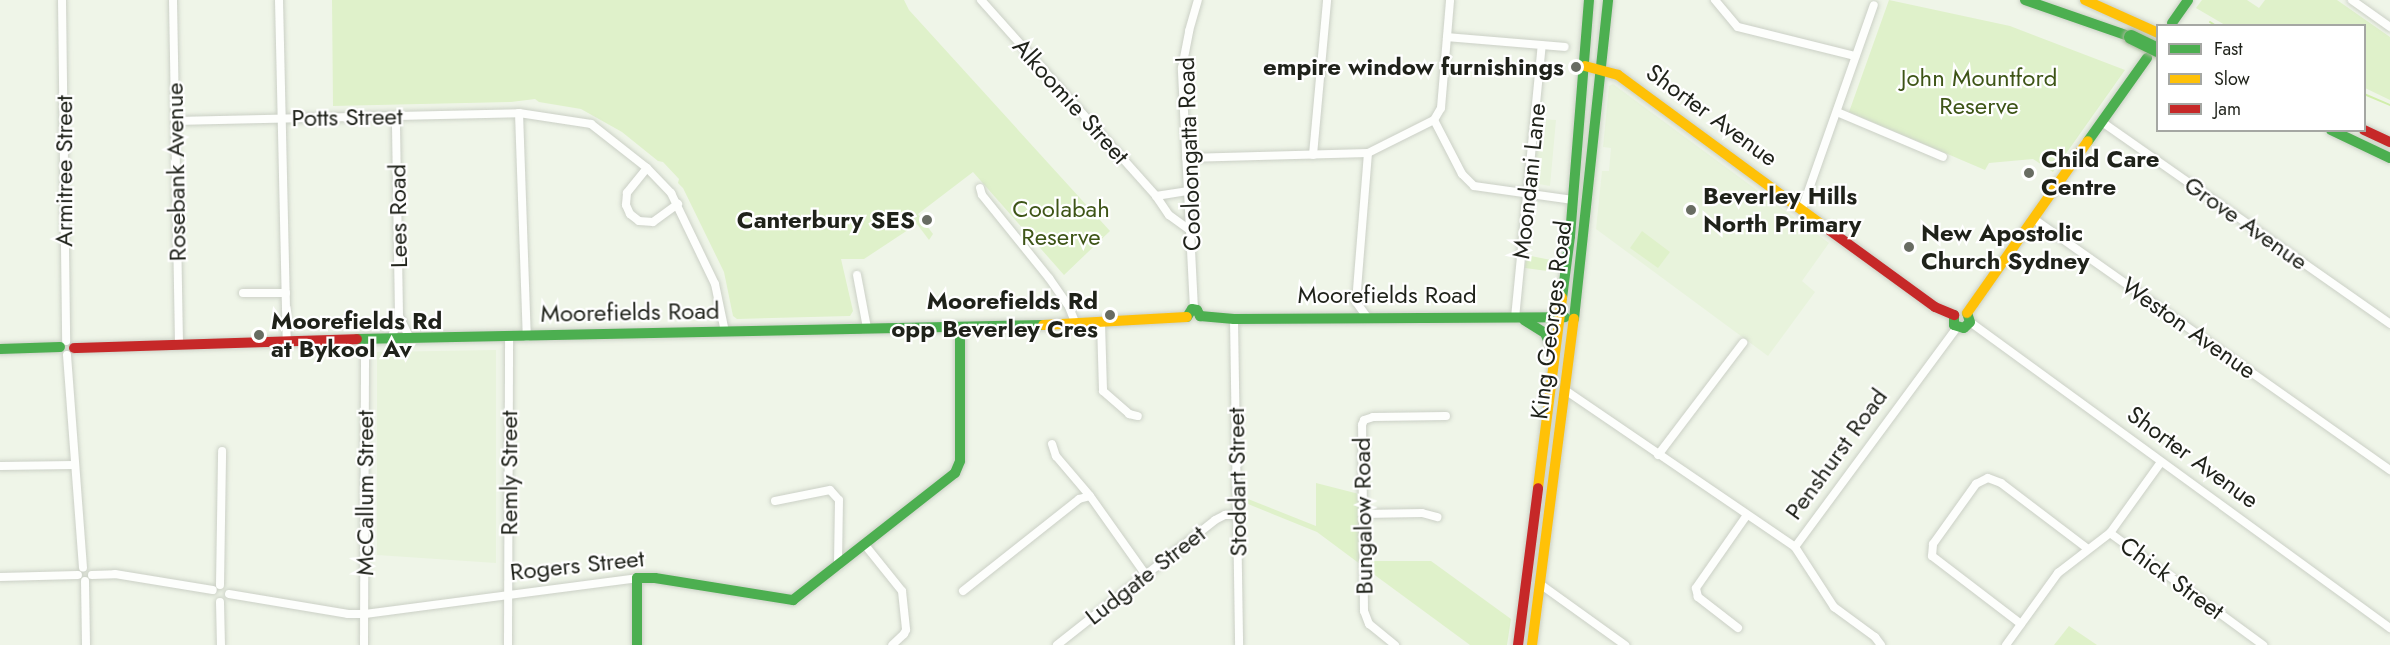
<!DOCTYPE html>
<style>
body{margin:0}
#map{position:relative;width:2390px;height:645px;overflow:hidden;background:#eff5e8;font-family:Jost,sans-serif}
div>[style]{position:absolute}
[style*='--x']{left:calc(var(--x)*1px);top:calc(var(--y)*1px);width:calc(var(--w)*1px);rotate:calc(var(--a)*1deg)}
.built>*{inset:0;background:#e8f3dc}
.green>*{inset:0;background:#dff1ca}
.stream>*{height:2px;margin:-1px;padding:0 1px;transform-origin:1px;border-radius:1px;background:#d1eeab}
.roads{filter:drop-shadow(0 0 2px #cbd0c6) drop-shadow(0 0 2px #cbd0c6)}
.street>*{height:8px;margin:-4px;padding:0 4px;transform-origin:4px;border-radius:4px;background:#fdfefc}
.fast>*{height:10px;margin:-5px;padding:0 5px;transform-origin:5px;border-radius:5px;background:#4caf50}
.slow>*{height:10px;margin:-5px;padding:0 5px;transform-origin:5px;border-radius:5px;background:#ffc107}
.jam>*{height:10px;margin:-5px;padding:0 5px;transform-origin:5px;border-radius:5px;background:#c62828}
.bridges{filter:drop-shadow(0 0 2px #acb69e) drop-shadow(0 0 2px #acb69e)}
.fast-bridge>*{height:14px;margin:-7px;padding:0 7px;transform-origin:7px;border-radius:7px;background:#4caf50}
.dots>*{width:16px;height:16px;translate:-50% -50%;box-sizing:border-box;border:3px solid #fff;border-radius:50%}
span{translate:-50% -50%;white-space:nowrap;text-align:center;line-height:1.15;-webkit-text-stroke:4.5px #fff;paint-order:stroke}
.poi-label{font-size:24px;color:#1f221a;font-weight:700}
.right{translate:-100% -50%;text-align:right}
.left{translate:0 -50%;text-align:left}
.park-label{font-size:24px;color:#3e5517}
.street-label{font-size:24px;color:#1f221a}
.legend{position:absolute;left:2156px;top:24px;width:210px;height:108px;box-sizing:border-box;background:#fff;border:2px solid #a5a7a3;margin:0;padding:8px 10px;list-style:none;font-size:18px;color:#1f221a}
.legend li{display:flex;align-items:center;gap:12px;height:30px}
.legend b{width:30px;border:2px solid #a5a7a3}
</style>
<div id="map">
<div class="built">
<div style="clip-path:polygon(1613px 84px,1829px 243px,1802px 281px,1815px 292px,1768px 356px,1596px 229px,1602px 171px,1609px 171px,1611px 148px,1603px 147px,1609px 86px)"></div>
<div style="clip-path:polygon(1540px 119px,1556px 120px,1550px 186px,1533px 183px)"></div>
<div style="clip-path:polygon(496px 350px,496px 563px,377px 555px,377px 352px)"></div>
</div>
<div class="green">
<div style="clip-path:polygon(332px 0,904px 0,909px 10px,1110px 231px,1064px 275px,973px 172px,918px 214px,933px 234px,929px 240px,917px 224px,864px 259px,841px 259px,853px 311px,850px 316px,737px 319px,733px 316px,724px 272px,683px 188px,678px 183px,679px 179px,663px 162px,658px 161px,622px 132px,581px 109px,539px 102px,535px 99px,511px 102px,333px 106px)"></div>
<div style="clip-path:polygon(1889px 0,2010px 26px,2125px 70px,2053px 172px,2033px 159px,1989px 163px,1985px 170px,1849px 112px)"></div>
<div style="clip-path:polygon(2202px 0,2247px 0,2259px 8px,2265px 0,2337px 0,2390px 37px,2390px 100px,2365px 88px,2364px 26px,2225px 25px,2196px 8px)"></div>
<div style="clip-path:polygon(1642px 231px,1670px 252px,1658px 268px,1630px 248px)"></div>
<div style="clip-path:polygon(1526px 255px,1556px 261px,1555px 272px,1525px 268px)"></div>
<div style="clip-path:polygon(1316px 483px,1359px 494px,1360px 564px,1317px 532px,1248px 504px,1248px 499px,1316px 526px)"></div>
<div style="clip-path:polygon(1372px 561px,1431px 561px,1511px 619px,1507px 645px,1470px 645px,1372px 573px)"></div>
<div style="clip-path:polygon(2069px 626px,2097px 645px,2054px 645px)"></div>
</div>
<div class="stream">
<div style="--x:2210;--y:22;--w:7;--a:34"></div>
<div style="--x:2364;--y:94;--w:28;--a:23"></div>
</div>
<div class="roads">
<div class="street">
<div style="--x:62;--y:0;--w:341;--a:89.3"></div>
<div style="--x:173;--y:0;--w:343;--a:89"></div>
<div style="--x:279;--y:0;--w:342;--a:88.7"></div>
<div style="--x:981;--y:0;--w:263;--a:48.2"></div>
<div style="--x:1156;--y:196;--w:23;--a:56"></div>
<div style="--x:1169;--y:215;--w:26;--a:36"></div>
<div style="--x:1715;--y:0;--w:35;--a:50"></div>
<div style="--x:1738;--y:27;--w:121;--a:13.9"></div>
<div style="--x:2352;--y:0;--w:47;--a:35.4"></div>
<div style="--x:1447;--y:37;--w:118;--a:4.8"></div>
<div style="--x:1837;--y:112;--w:115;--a:23"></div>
<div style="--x:519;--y:113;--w:224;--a:88"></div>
<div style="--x:1434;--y:120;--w:61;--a:62.6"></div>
<div style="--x:1462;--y:174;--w:17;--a:45"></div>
<div style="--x:1474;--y:186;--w:100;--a:8"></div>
<div style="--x:175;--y:121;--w:344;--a:-1.3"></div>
<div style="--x:519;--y:113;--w:73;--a:8.7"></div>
<div style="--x:591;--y:124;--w:71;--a:38.2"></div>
<div style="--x:647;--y:168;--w:35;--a:46"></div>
<div style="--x:671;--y:193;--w:101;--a:64.2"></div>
<div style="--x:715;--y:284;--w:49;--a:78.2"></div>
<div style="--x:2102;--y:122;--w:352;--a:35"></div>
<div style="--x:1313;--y:155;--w:156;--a:-84.8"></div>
<div style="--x:1186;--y:158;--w:182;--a:-1.6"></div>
<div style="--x:1368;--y:153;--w:74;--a:-26.6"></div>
<div style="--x:1434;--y:120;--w:14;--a:-60"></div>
<div style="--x:1441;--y:108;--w:108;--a:-85.2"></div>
<div style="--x:647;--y:168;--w:32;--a:129"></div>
<div style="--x:627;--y:193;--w:12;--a:95"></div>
<div style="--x:626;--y:205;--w:10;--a:66"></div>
<div style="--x:630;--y:214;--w:11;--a:38"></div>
<div style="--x:639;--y:221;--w:14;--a:4"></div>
<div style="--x:653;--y:222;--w:31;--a:-36"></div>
<div style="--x:980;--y:188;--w:7;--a:74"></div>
<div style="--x:982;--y:195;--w:107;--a:51.1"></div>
<div style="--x:1049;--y:278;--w:35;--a:55"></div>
<div style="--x:1069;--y:307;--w:18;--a:68"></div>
<div style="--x:1156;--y:196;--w:33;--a:-9"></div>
<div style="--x:1802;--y:209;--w:216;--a:-70.6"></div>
<div style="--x:2034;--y:219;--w:436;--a:35.2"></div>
<div style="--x:857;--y:275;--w:54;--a:79.3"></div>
<div style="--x:243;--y:293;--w:43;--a:0"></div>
<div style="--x:1194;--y:309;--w:241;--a:-92.9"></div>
<div style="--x:1182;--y:68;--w:38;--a:-79"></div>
<div style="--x:1189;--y:31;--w:32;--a:-74"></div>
<div style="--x:399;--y:316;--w:25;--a:64"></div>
<div style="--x:1367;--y:317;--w:19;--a:-126"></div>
<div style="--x:1356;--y:302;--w:149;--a:-85.4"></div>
<div style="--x:1515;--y:318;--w:274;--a:-84.4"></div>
<div style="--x:1234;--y:319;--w:326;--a:89.1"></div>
<div style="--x:1970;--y:322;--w:520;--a:36.08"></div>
<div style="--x:1101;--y:323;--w:68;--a:88.3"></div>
<div style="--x:1103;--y:391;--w:35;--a:41"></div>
<div style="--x:1129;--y:414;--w:9;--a:13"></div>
<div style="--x:391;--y:340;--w:25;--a:-72"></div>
<div style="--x:399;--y:316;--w:200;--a:-90.9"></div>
<div style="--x:67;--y:355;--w:213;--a:85.7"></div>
<div style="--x:1565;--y:390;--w:278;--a:34.3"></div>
<div style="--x:1795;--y:547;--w:72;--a:57"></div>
<div style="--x:1834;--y:607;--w:51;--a:36.2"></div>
<div style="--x:1875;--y:637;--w:10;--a:53"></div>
<div style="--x:1052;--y:444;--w:13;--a:72"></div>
<div style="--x:1056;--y:456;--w:52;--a:49.6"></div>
<div style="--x:1658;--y:455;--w:141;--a:-52.8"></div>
<div style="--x:0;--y:466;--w:74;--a:-0.8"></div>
<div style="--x:775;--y:501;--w:56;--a:-11.3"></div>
<div style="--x:830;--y:490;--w:13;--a:48"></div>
<div style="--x:839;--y:500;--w:66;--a:90.9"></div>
<div style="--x:1363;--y:514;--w:59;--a:-1"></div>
<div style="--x:1422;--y:513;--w:16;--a:15"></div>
<div style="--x:2110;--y:533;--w:190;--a:36.2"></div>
<div style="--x:865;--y:545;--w:59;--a:51.2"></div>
<div style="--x:902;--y:591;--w:39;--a:84"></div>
<div style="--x:906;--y:630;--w:4;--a:117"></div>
<div style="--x:904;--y:634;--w:16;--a:137"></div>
<div style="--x:1795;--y:547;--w:273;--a:-53.6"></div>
<div style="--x:92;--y:575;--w:23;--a:-2"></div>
<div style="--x:115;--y:574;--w:99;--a:9.3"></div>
<div style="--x:0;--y:577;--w:78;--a:-1.5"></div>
<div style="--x:85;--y:581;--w:64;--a:89.1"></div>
<div style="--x:1540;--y:584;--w:105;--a:35.7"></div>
<div style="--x:220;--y:585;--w:134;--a:-89.1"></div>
<div style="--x:963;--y:591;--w:148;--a:-38.4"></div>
<div style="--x:1079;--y:499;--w:11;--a:-15"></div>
<div style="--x:1090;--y:496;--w:97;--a:54.7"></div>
<div style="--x:229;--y:594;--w:121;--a:9.5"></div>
<div style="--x:348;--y:614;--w:17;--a:0"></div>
<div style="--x:365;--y:614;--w:274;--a:-7.5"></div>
<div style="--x:220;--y:602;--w:43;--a:88.7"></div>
<div style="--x:2021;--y:624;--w:112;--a:-142.6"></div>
<div style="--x:1932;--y:556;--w:12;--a:-85"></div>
<div style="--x:1933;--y:544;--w:74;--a:-54.4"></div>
<div style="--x:1976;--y:484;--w:13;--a:-27"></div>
<div style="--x:1988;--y:478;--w:14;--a:21"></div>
<div style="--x:2001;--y:483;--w:109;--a:37.2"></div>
<div style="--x:1738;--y:628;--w:51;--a:-142.2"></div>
<div style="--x:1698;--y:597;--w:9;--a:-103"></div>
<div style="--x:1696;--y:588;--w:89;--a:-55.1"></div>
<div style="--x:364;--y:645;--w:304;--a:-89.8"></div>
<div style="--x:508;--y:645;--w:308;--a:-89.8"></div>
<div style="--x:1057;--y:645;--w:201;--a:-38.3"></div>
<div style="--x:1215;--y:520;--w:11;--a:-27"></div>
<div style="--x:1225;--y:515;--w:12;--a:0"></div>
<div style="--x:1395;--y:645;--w:33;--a:-141"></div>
<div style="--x:1369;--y:624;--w:14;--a:-111"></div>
<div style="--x:1364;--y:611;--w:186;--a:-90.6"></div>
<div style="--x:1362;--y:425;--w:5;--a:-68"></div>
<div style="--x:1364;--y:420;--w:9;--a:-18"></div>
<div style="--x:1373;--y:417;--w:73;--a:-0.8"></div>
<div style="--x:2006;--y:645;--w:89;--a:-54.2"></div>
<div style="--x:2058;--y:573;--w:66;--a:-37.6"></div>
<div style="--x:2110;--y:533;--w:87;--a:-54.3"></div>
</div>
<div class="fast">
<div style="--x:2025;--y:0;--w:112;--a:19.2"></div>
<div style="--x:2172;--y:23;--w:28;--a:-55"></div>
<div style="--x:2331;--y:130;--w:65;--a:25.4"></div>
<div style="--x:2088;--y:141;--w:102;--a:-54.6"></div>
<div style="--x:1562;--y:298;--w:63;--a:-82.6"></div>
<div style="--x:1570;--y:236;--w:237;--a:-85.4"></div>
<div style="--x:1954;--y:315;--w:10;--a:90"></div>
<div style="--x:1954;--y:325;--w:10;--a:17"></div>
<div style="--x:1964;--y:328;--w:8;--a:-45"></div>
<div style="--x:1970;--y:322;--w:9;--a:-108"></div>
<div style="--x:1200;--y:316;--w:34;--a:5"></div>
<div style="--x:1234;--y:319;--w:331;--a:-0.3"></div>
<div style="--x:1187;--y:317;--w:9;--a:-58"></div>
<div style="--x:1192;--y:309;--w:5;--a:11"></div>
<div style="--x:1197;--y:310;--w:7;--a:63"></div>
<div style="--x:1574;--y:319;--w:321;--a:-83.9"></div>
<div style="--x:1524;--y:320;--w:25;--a:32"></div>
<div style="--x:1545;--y:333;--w:23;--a:67"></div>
<div style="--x:357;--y:339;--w:686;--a:-1.17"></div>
<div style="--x:0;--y:349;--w:60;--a:-1.9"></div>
<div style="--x:637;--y:645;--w:67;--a:-90"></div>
<div style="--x:637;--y:578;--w:18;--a:0"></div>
<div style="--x:655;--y:578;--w:140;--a:9.1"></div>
<div style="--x:793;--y:600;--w:206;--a:-38.1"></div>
<div style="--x:955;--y:473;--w:13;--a:-67"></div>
<div style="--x:960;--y:461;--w:134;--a:-90"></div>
</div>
<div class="slow">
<div style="--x:2085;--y:0;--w:80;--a:24.3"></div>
<div style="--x:1585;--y:66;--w:34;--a:15"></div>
<div style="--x:1618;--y:75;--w:257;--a:36.3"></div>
<div style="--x:1967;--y:313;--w:210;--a:-54.9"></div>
<div style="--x:1043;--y:325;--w:144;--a:-3.2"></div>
<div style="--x:1538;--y:488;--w:192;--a:-82.8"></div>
<div style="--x:1532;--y:645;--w:329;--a:-82.7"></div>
</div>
<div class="jam">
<div style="--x:2364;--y:130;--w:29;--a:25"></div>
<div style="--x:1825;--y:227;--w:136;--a:36"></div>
<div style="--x:1935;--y:307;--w:21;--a:23"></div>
<div style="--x:74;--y:348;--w:283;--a:-1.8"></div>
<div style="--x:1518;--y:645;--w:158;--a:-82.7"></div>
</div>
</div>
<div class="bridges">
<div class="fast-bridge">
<div style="--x:2131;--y:37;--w:30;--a:26"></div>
</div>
</div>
<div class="dots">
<div style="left:1576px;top:67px;background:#686c62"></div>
<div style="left:2029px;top:173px;background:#686c62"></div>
<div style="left:1691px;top:210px;background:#686c62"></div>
<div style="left:927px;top:220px;background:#686c62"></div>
<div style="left:1909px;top:247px;background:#686c62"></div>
<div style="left:1110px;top:315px;background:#686c62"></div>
<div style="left:259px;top:335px;background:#686c62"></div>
</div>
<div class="poi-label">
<span class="right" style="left:1564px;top:67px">empire window furnishings</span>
<span class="left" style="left:2041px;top:173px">Child Care<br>Centre</span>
<span class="left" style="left:1703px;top:210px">Beverley Hills<br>North Primary</span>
<span class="right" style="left:915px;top:220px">Canterbury SES</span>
<span class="left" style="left:1921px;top:247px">New Apostolic<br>Church Sydney</span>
<span class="right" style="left:1098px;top:315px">Moorefields Rd<br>opp Beverley Cres</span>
<span class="left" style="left:271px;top:335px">Moorefields Rd<br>at Bykool Av</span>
</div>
<div class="park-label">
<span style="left:1979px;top:92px">John Mountford<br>Reserve</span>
<span style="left:1061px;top:223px">Coolabah<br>Reserve</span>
</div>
<div class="street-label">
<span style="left:1071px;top:101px;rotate:48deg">Alkoomie Street</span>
<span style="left:1712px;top:115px;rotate:36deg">Shorter Avenue</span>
<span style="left:347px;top:117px;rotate:-1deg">Potts Street</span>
<span style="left:1189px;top:154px;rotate:-92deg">Cooloongatta Road</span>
<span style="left:64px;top:171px;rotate:-90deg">Armitree Street</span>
<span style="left:176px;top:172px;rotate:-91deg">Rosebank Avenue</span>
<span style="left:1529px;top:181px;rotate:-84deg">Moondani Lane</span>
<span style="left:398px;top:216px;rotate:-91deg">Lees Road</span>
<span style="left:2246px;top:223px;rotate:35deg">Grove Avenue</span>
<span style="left:1387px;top:295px">Moorefields Road</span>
<span style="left:630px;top:312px;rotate:-1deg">Moorefields Road</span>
<span style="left:1551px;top:320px;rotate:-83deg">King Georges Road</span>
<span style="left:2189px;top:328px;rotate:35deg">Weston Avenue</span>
<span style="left:1836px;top:454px;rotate:-54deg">Penshurst Road</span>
<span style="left:2193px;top:457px;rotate:36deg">Shorter Avenue</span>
<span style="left:509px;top:473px;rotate:-90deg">Remly Street</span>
<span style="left:1237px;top:482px;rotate:-91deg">Stoddart Street</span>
<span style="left:365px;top:493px;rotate:-90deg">McCallum Street</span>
<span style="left:1363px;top:516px;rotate:-91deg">Bungalow Road</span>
<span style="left:577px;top:565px;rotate:-6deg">Rogers Street</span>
<span style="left:1145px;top:575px;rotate:-38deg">Ludgate Street</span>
<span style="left:2172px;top:578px;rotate:36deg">Chick Street</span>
</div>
<ul class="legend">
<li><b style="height:8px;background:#4caf50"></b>Fast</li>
<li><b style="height:8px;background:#ffc107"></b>Slow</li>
<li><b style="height:8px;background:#c62828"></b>Jam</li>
</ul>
</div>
